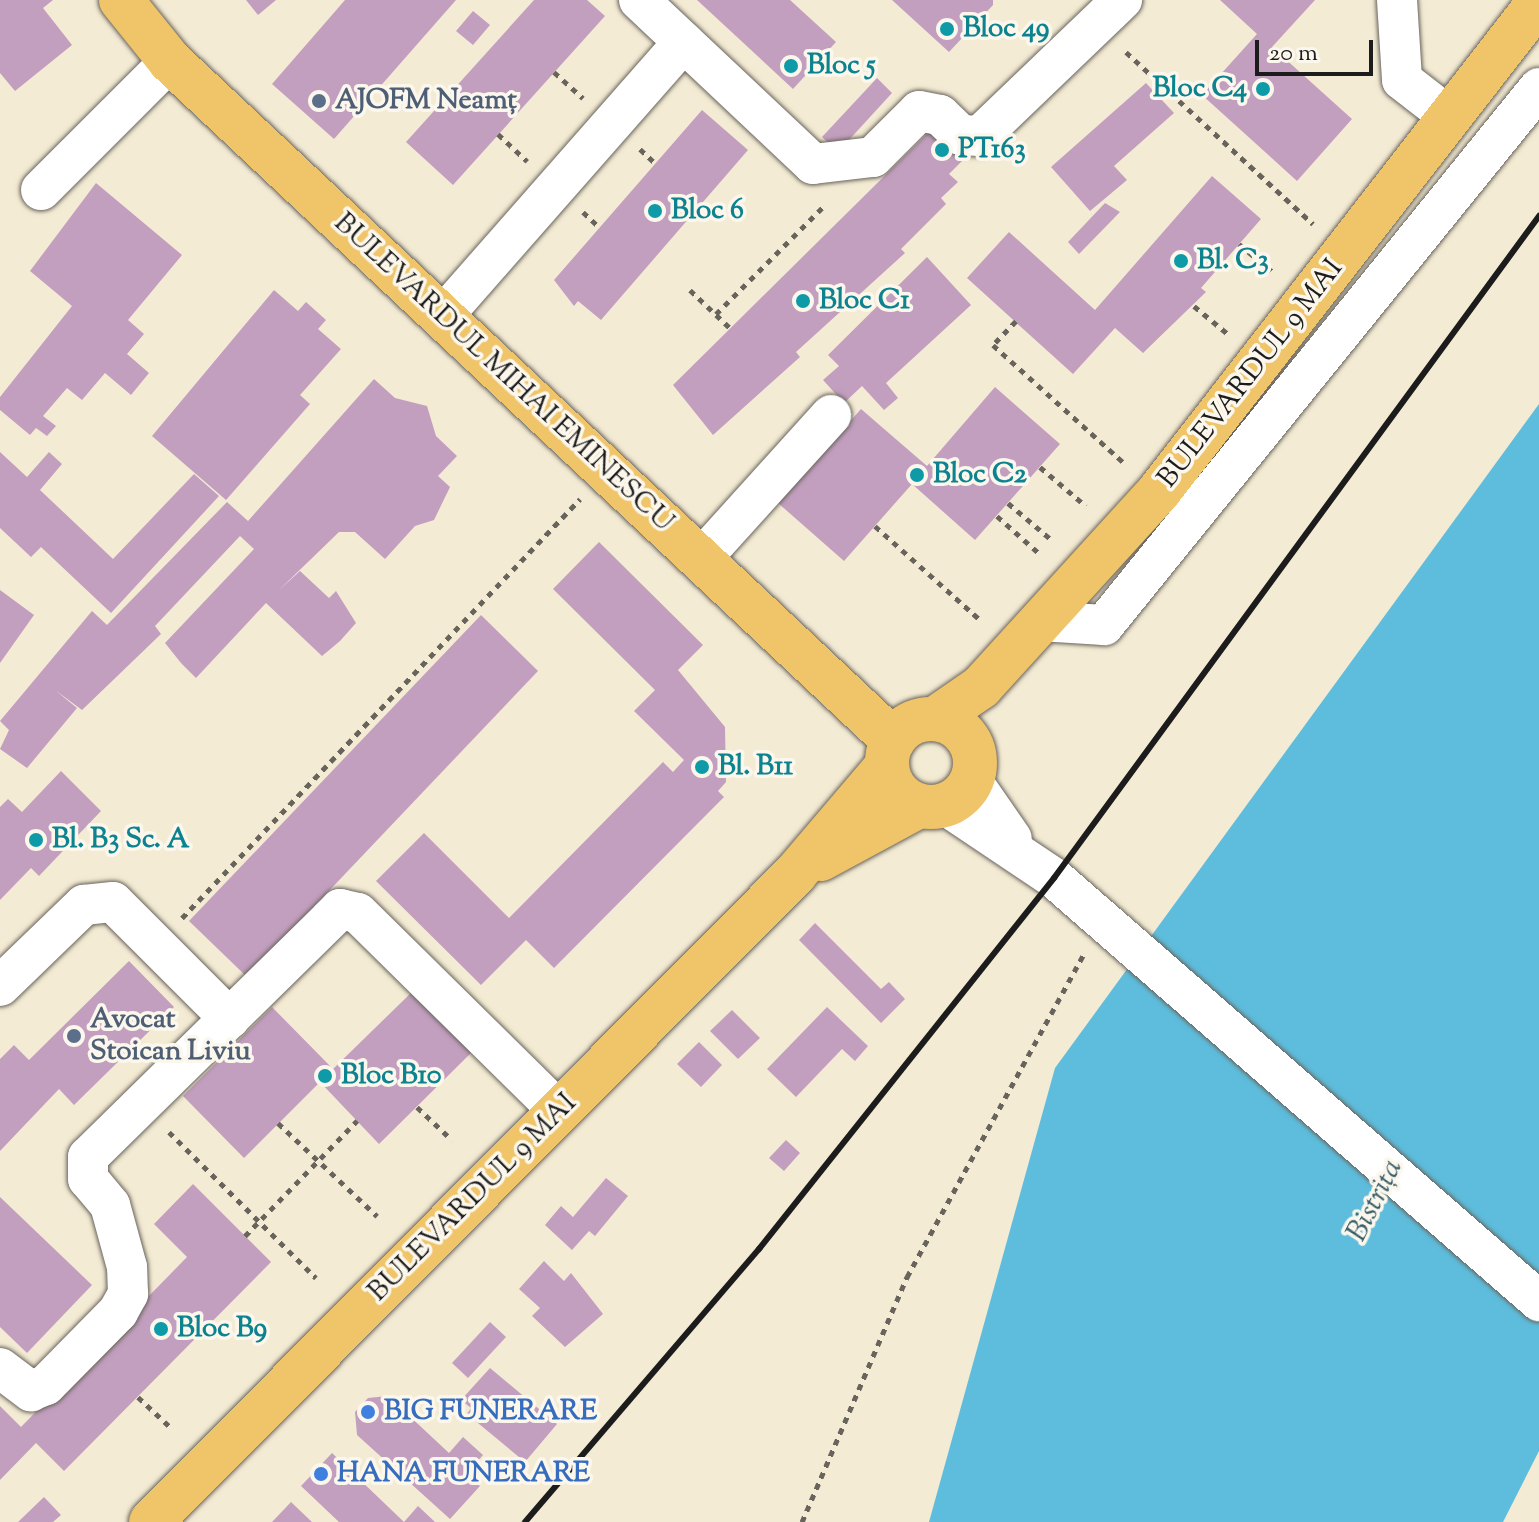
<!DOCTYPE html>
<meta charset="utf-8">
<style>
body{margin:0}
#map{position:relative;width:1539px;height:1522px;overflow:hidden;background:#f4ebd4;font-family:"Sorts Mill Goudy",serif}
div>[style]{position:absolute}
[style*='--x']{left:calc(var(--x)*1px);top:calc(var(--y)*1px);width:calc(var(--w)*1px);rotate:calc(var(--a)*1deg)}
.water>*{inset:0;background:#5ebddd}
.building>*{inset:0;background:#c39fbf}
.path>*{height:5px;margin-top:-2.5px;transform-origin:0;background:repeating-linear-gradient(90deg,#68645c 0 6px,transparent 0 12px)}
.roads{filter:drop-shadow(0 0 2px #68645c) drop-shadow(0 0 2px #68645c)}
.minor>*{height:40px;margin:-20px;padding:0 20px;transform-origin:20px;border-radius:20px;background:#fff}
.major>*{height:44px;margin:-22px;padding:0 22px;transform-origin:22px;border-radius:22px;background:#f0c469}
.major>.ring{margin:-22px;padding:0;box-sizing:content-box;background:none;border:44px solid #f0c469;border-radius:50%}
.rail>*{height:6px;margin:-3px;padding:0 3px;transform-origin:3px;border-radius:3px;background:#1c1c1c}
.dots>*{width:22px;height:22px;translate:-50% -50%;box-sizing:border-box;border:4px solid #fbf7ec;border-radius:50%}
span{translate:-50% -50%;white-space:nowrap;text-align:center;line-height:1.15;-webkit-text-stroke:7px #fbf7ec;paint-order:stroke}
.culture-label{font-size:28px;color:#0d838f;font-weight:700}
.left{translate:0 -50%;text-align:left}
.right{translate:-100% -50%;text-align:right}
.service-label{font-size:28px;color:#4e5e75;font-weight:700}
.street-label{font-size:28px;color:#1c1c1c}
.shop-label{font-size:28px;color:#366cbe;font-weight:700}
.water-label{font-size:30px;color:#365c69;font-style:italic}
.scale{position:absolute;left:1255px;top:40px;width:118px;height:36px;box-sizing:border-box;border:4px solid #1c1c1c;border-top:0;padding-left:10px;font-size:24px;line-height:28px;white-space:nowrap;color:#1c1c1c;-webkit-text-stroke:6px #fbf7ec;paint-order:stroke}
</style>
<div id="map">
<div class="water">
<div style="clip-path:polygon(1539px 404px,1539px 1451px,1503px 1522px,929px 1522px,1055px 1068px)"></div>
</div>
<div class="building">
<div style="clip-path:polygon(0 0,53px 0,43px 8px,72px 45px,15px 91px,0 73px)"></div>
<div style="clip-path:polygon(246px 0,276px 0,258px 15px)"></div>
<div style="clip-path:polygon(345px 0,456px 0,334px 139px,272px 84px)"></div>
<div style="clip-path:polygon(534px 0,587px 0,605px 16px,453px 185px,406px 142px)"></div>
<div style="clip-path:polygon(697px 0,790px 0,836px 42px,793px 89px)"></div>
<div style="clip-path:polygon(892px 0,993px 0,993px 5px,949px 52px)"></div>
<div style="clip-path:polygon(1220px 0,1315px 0,1272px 47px,1352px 119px,1297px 181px,1202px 95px,1257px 34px)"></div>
<div style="clip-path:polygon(473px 11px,490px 25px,473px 45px,456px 31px)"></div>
<div style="clip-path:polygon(877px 78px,892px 93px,838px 152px,822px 137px)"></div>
<div style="clip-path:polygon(1146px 83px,1174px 113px,1114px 166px,1127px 180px,1090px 211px,1051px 167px)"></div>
<div style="clip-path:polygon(702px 110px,748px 150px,601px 320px,578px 301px,574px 306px,554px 280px)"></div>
<div style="clip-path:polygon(935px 126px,966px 157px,949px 174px,958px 182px,941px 198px,946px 204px,901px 249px,905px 253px,796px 352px,800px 357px,713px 435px,673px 385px)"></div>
<div style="clip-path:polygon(1212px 176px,1261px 219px,1201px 288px,1206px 292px,1143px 353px,1115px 328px,1073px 374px,967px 278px,1009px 232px,1095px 310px)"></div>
<div style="clip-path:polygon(96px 183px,182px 255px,128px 320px,144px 334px,127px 354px,149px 373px,131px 395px,105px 373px,82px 400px,67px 388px,43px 416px,56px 426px,47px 436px,36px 428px,30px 435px,0 410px,0 397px,72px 306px,30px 271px)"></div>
<div style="clip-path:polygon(1105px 203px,1120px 212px,1079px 254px,1068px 242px)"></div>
<div style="clip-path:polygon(927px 257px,971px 305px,886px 383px,898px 398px,884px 410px,862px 386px,844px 403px,823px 380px,839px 366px,828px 355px)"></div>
<div style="clip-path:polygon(274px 290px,298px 311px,306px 302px,326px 320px,318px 329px,341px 349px,300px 395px,310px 404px,226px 500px,152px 436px)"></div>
<div style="clip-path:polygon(374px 379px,395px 398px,427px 406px,436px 436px,457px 456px,438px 476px,450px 487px,434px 520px,415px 526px,385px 559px,355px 532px,339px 532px,278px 591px,300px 571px,329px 598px,336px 591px,356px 623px,340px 641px,322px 656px,266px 603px,196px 678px,181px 663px,165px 643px,254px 549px,240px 536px,155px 626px,161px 634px,82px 710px,55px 690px,77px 708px,27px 768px,0 749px,9px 730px,0 721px,92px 611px,107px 625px,227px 502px,248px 521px)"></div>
<div style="clip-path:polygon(995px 387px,1060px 444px,975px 540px,912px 484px,844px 561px,778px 503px,861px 409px,927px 466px)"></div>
<div style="clip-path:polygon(0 452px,27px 477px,49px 452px,62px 464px,40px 490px,113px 559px,194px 474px,219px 496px,111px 613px,41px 547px,31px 557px,0 528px)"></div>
<div style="clip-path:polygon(599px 542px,703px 645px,678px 670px,725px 727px,726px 782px,718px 791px,724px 797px,554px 968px,526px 940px,481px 985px,376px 881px,424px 833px,509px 918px,663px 762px,673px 772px,684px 760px,634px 711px,655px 690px,553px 589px)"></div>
<div style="clip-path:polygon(0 590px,34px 615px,0 663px)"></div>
<div style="clip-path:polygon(481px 615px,538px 671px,247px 977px,189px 921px)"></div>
<div style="clip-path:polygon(61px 771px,101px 811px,39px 876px,31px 868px,0 900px,0 807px,8px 799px,22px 812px)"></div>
<div style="clip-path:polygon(815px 923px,881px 989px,889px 982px,905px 999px,881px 1023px,799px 940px)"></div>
<div style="clip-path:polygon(129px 961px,174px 1007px,74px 1105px,59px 1089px,0 1151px,0 1059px,14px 1045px,29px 1060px)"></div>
<div style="clip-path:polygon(413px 991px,472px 1052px,379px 1144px,320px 1082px,244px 1158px,183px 1096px,272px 1007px,333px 1069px)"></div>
<div style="clip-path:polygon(827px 1007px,868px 1046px,855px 1061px,842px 1049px,796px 1097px,767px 1069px)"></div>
<div style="clip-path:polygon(732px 1010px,760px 1038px,738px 1059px,710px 1031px)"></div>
<div style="clip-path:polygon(699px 1042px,722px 1065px,701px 1087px,677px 1064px)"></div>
<div style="clip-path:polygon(786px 1140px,800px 1153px,784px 1171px,769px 1158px)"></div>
<div style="clip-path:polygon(606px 1178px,628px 1196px,595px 1236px,589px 1231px,572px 1250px,545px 1225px,561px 1206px,573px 1217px)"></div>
<div style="clip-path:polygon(193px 1184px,271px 1262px,64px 1471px,36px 1443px,0 1480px,0 1406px,21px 1427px,187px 1257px,154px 1224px)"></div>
<div style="clip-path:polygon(0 1197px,92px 1285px,27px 1353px,0 1327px)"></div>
<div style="clip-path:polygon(544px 1261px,564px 1281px,571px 1273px,603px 1314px,565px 1347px,532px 1316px,540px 1308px,519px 1289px)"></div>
<div style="clip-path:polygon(490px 1322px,506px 1337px,468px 1378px,452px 1363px)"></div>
<div style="clip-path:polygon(490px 1368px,557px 1424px,525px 1462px,467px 1414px,471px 1408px,461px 1400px)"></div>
<div style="clip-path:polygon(388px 1396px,449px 1453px,463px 1437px,483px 1455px,466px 1474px,480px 1486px,450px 1519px,357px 1435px,355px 1412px,368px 1398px)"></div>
<div style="clip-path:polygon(332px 1453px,404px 1522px,418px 1506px,435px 1522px,339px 1522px,301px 1486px)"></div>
<div style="clip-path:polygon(44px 1497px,61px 1515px,53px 1522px,18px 1522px)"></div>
<div style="clip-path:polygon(291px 1502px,312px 1522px,272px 1522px)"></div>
</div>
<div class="path">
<div style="--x:1126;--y:52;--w:254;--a:42.6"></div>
<div style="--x:554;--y:72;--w:39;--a:42"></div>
<div style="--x:498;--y:134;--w:40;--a:43"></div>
<div style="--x:640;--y:149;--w:21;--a:43"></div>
<div style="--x:583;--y:212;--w:22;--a:43"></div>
<div style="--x:1239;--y:244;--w:45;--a:39.6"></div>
<div style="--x:690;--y:290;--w:55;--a:43.5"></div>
<div style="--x:1194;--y:306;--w:44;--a:39.5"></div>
<div style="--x:716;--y:314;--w:154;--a:-45"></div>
<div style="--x:1016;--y:321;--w:33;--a:134"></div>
<div style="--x:993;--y:345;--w:176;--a:42"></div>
<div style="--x:1040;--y:467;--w:60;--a:40.3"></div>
<div style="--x:1008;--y:503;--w:59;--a:40.2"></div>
<div style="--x:997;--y:516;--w:59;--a:41.6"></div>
<div style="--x:875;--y:526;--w:141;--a:41.8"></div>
<div style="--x:182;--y:918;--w:578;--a:-46.47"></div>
<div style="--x:417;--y:1107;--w:48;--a:43.3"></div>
<div style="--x:278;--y:1123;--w:136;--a:43.2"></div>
<div style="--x:169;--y:1132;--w:207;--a:44.8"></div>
<div style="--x:245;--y:1236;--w:161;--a:-45.8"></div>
<div style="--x:138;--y:1397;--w:42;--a:43.1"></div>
<div style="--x:802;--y:1522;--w:267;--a:-66.8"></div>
<div style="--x:907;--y:1277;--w:368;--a:-61.3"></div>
</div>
<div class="roads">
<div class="minor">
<div style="--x:639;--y:0;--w:239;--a:43.3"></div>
<div style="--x:813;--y:164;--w:60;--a:-6.7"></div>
<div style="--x:873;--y:157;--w:65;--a:-45"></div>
<div style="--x:919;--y:111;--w:21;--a:11"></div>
<div style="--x:940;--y:115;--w:29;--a:44"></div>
<div style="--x:961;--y:135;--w:19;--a:3"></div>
<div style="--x:980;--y:136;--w:197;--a:-43.8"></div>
<div style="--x:1397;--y:0;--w:80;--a:86.4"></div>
<div style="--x:1402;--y:80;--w:62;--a:37.8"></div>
<div style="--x:41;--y:190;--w:182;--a:-45"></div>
<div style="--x:442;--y:317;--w:366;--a:-48.7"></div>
<div style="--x:701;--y:559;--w:194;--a:-47.9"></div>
<div style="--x:1040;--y:621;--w:64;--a:3.6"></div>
<div style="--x:1104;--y:625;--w:691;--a:-50.99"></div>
<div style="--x:972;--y:781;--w:70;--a:55.4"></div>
<div style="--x:945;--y:805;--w:131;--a:33.8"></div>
<div style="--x:1054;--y:878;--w:644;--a:41.09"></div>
<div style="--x:0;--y:986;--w:117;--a:-44"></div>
<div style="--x:84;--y:905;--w:29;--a:-6"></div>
<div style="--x:113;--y:902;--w:165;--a:45"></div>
<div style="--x:0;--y:1368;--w:39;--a:37"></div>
<div style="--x:31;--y:1391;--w:16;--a:-22"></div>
<div style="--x:46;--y:1385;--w:103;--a:-45.4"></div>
<div style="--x:118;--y:1312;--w:21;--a:-61"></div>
<div style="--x:128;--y:1294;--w:27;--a:-92"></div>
<div style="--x:127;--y:1267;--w:64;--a:-105.3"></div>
<div style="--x:110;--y:1205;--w:34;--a:-130"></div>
<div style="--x:88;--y:1179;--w:22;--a:-90"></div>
<div style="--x:88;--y:1157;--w:354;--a:-44.5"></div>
<div style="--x:340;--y:909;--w:18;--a:13"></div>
<div style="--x:358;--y:913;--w:282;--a:44.6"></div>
</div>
<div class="major">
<div style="--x:121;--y:0;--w:78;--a:51.2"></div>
<div style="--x:170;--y:61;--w:992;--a:43.2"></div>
<div style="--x:936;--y:718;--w:55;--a:-34.6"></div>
<div style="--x:981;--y:687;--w:266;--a:-47.7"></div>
<div style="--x:1160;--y:490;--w:618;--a:-52.17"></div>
<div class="ring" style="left:887px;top:719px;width:44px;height:44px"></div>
<div style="--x:821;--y:859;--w:111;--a:-28.4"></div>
<div style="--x:151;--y:1522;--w:914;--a:-45.18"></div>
<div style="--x:795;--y:874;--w:142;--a:-49.6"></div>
</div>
</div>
<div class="rail">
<div style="--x:525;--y:1522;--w:360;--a:-49.4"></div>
<div style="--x:759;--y:1249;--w:474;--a:-51.5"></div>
<div style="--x:1054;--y:878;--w:821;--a:-53.77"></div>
</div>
<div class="dots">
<div style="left:947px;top:29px;background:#0f9aa8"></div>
<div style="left:791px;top:66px;background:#0f9aa8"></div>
<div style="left:1263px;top:89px;background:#0f9aa8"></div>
<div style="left:319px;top:101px;background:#5c6f8a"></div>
<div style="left:942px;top:150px;background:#0f9aa8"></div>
<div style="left:655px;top:211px;background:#0f9aa8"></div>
<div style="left:1181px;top:261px;background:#0f9aa8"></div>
<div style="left:803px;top:301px;background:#0f9aa8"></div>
<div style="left:917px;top:475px;background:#0f9aa8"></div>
<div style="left:702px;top:767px;background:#0f9aa8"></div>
<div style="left:36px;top:840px;background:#0f9aa8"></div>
<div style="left:74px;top:1036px;background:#5c6f8a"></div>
<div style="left:325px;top:1076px;background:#0f9aa8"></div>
<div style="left:161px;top:1329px;background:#0f9aa8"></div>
<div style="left:368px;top:1412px;background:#3f7fe0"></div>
<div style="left:321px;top:1474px;background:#3f7fe0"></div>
</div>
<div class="culture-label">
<span class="left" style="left:963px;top:29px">Bloc 49</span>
<span class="left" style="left:807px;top:66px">Bloc 5</span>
<span class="right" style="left:1247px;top:89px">Bloc C4</span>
<span class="left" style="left:958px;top:150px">PT163</span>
<span class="left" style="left:671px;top:211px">Bloc 6</span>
<span class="left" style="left:1197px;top:261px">Bl. C3</span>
<span class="left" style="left:819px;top:301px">Bloc C1</span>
<span class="left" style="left:933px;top:475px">Bloc C2</span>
<span class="left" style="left:718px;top:767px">Bl. B11</span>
<span class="left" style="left:52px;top:840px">Bl. B3 Sc. A</span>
<span class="left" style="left:341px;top:1076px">Bloc B10</span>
<span class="left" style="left:177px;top:1329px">Bloc B9</span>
</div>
<div class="service-label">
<span class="left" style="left:335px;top:101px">AJOFM Neamț</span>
<span class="left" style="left:90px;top:1036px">Avocat<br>Stoican Liviu</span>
</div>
<div class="street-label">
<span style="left:503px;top:373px;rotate:43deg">BULEVARDUL MIHAI EMINESCU</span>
<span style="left:1251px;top:374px;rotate:-52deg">BULEVARDUL 9 MAI</span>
<span style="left:473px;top:1198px;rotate:-45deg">BULEVARDUL 9 MAI</span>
</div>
<div class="shop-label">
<span class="left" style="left:384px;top:1412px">BIG FUNERARE</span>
<span class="left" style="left:337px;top:1474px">HANA FUNERARE</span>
</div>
<div class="water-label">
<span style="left:1376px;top:1201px;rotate:-63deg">Bistrița</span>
</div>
<div class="scale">20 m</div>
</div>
